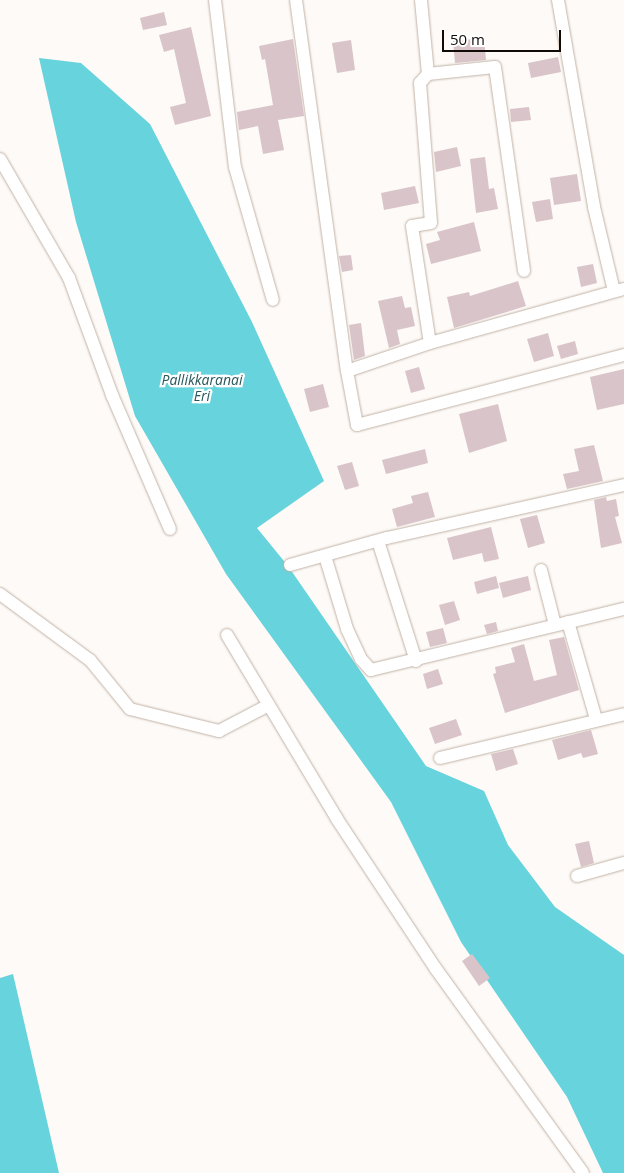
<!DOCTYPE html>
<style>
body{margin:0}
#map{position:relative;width:624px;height:1173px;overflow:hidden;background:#fdfaf7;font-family:"Open Sans",sans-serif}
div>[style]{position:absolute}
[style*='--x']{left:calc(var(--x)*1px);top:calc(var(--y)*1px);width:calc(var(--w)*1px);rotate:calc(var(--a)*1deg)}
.water>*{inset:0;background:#67d3dc}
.building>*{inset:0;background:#d9c4ca}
.roads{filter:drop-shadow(0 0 1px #c2b2a5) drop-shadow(0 0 1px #c2b2a5)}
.street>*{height:12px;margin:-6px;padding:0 6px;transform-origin:6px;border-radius:6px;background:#fff}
span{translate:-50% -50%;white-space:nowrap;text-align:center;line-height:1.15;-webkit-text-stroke:4.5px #fff;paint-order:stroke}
.water-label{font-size:14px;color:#27575b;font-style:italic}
.scale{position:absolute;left:442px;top:30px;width:119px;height:22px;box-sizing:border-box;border:2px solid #100b07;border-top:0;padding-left:6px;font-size:15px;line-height:18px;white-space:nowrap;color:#100b07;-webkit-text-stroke:4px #fff;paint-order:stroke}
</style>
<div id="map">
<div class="water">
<div style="clip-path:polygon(39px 58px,81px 63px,150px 124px,252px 322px,324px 481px,257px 528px,288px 566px,426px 766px,484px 791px,508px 845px,555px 907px,624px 955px,624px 1173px,603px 1173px,567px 1097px,461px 942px,391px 802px,226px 574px,135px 416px,76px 222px)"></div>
<div style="clip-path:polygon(13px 974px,59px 1173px,0 1173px,0 978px)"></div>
</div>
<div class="building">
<div style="clip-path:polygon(164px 12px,167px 25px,143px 30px,140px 18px)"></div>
<div style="clip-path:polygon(191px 27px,211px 116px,175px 125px,170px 107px,186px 103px,174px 49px,164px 52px,159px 35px)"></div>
<div style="clip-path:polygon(484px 38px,486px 60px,455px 63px,453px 41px)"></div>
<div style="clip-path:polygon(293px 39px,304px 116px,278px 120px,284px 150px,263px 154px,258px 126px,239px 130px,237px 112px,273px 105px,265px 59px,262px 60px,259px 46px)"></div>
<div style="clip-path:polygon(351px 40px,355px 70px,337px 73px,332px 43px)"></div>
<div style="clip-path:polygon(558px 57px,561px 72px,531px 78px,528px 63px)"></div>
<div style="clip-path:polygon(529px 107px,531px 120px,511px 122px,510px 109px)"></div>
<div style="clip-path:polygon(457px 147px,461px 166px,436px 172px,434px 152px)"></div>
<div style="clip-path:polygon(485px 157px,489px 189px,494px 188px,498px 209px,476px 213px,470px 159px)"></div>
<div style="clip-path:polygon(577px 174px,581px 201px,554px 205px,550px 178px)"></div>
<div style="clip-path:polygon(415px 186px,419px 203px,384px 210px,381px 193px)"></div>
<div style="clip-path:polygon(550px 199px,553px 219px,536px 222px,532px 202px)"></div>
<div style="clip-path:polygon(474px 222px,481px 251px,431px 264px,426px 244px,440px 240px,437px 232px)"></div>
<div style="clip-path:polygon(351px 255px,353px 270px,342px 272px,339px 256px)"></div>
<div style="clip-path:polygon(593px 264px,597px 283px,581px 287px,577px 267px)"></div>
<div style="clip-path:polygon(518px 281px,526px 306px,454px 328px,447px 297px,469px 292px,470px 296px)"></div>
<div style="clip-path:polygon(402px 296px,405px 308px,411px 307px,415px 326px,397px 330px,400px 344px,389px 348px,378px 301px)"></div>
<div style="clip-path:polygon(361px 323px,365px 356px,354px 360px,349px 325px)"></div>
<div style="clip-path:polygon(548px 333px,554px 356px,534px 362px,527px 339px)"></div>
<div style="clip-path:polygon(575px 341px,578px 354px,561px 359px,557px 346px)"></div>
<div style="clip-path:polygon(419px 367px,425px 389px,411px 393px,405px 371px)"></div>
<div style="clip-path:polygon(624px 369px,624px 404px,597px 410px,590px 377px)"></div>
<div style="clip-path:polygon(323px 384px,329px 407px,310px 412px,304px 389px)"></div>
<div style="clip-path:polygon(498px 404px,507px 441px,469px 453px,459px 414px)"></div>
<div style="clip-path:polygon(594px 445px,603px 481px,567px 489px,563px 474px,579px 471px,574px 449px)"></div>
<div style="clip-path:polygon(425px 449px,428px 463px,386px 474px,382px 460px)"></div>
<div style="clip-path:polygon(352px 462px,359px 486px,345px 490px,337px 466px)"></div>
<div style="clip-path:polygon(428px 492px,435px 517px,397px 527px,392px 509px,413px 503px,411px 496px)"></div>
<div style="clip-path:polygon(606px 497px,607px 501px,616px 499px,619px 516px,615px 517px,622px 543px,601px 548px,594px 500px)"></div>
<div style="clip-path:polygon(537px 515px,545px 543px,528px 548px,520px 519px)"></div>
<div style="clip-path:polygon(491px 527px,499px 559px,484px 562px,482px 553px,453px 560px,447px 538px)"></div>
<div style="clip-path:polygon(496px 576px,499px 588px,477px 594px,474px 582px)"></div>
<div style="clip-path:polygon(528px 576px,531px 590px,503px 598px,499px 583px)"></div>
<div style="clip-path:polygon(454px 601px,460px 620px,445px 625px,439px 605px)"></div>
<div style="clip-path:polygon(496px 622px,498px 631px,487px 634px,484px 625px)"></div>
<div style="clip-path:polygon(443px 628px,447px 643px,430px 647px,426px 632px)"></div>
<div style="clip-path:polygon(564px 637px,579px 690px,505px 713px,493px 674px,496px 673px,495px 667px,515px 662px,511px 648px,524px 644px,534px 681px,557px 675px,549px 640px)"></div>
<div style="clip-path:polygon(438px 669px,443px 684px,427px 689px,423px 674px)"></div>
<div style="clip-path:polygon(456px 719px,462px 735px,435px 744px,429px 728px)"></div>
<div style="clip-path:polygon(591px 730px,598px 754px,583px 758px,581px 753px,558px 760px,552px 740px)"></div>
<div style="clip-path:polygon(513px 749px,518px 764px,496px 771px,491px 754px)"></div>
<div style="clip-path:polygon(589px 841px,594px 863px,581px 867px,575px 844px)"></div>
<div style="clip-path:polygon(472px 954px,490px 978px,479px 986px,462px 961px)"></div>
</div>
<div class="roads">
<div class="street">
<div style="--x:215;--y:0;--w:168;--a:83.2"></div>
<div style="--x:235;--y:167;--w:138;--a:74.1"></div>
<div style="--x:296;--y:0;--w:374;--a:82.2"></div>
<div style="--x:347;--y:371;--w:88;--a:-18.6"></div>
<div style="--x:430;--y:343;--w:201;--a:-15.6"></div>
<div style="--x:421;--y:0;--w:74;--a:84.6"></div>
<div style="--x:428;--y:74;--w:67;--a:-6"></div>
<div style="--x:495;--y:67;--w:206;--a:81.9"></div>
<div style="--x:558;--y:0;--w:210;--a:80.1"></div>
<div style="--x:594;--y:207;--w:86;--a:76.6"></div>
<div style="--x:428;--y:74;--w:12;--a:132"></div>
<div style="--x:420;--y:83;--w:140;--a:85.5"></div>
<div style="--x:431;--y:223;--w:19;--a:171"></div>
<div style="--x:412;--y:226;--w:118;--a:81.3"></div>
<div style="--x:0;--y:159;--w:138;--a:59.9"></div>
<div style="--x:69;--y:278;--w:125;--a:69.8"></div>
<div style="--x:112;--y:395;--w:146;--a:66.6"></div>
<div style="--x:347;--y:371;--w:55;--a:79.5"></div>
<div style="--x:357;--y:425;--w:276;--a:-14.7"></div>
<div style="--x:378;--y:541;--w:126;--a:72.4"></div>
<div style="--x:325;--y:556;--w:76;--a:73.2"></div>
<div style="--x:347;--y:629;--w:33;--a:65"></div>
<div style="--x:361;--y:659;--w:15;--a:48"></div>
<div style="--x:371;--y:670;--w:260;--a:-13.6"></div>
<div style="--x:290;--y:565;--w:101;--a:-15.6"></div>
<div style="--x:387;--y:538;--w:243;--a:-12.6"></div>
<div style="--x:541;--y:570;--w:57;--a:75.7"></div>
<div style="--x:0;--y:594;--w:112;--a:36.3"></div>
<div style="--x:90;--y:660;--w:63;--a:50.8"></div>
<div style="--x:130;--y:709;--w:92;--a:13.9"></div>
<div style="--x:219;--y:731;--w:56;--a:-27.5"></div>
<div style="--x:568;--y:622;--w:101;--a:73.9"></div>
<div style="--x:227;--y:635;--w:214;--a:59.1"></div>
<div style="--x:337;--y:819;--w:180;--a:56.6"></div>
<div style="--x:436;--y:969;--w:251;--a:54.2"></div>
<div style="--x:440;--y:758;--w:189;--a:-13.4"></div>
<div style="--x:577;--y:876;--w:49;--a:-15.5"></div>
</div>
</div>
<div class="water-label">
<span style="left:202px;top:388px">Pallikkaranai<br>Eri</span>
</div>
<div class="scale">50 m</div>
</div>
